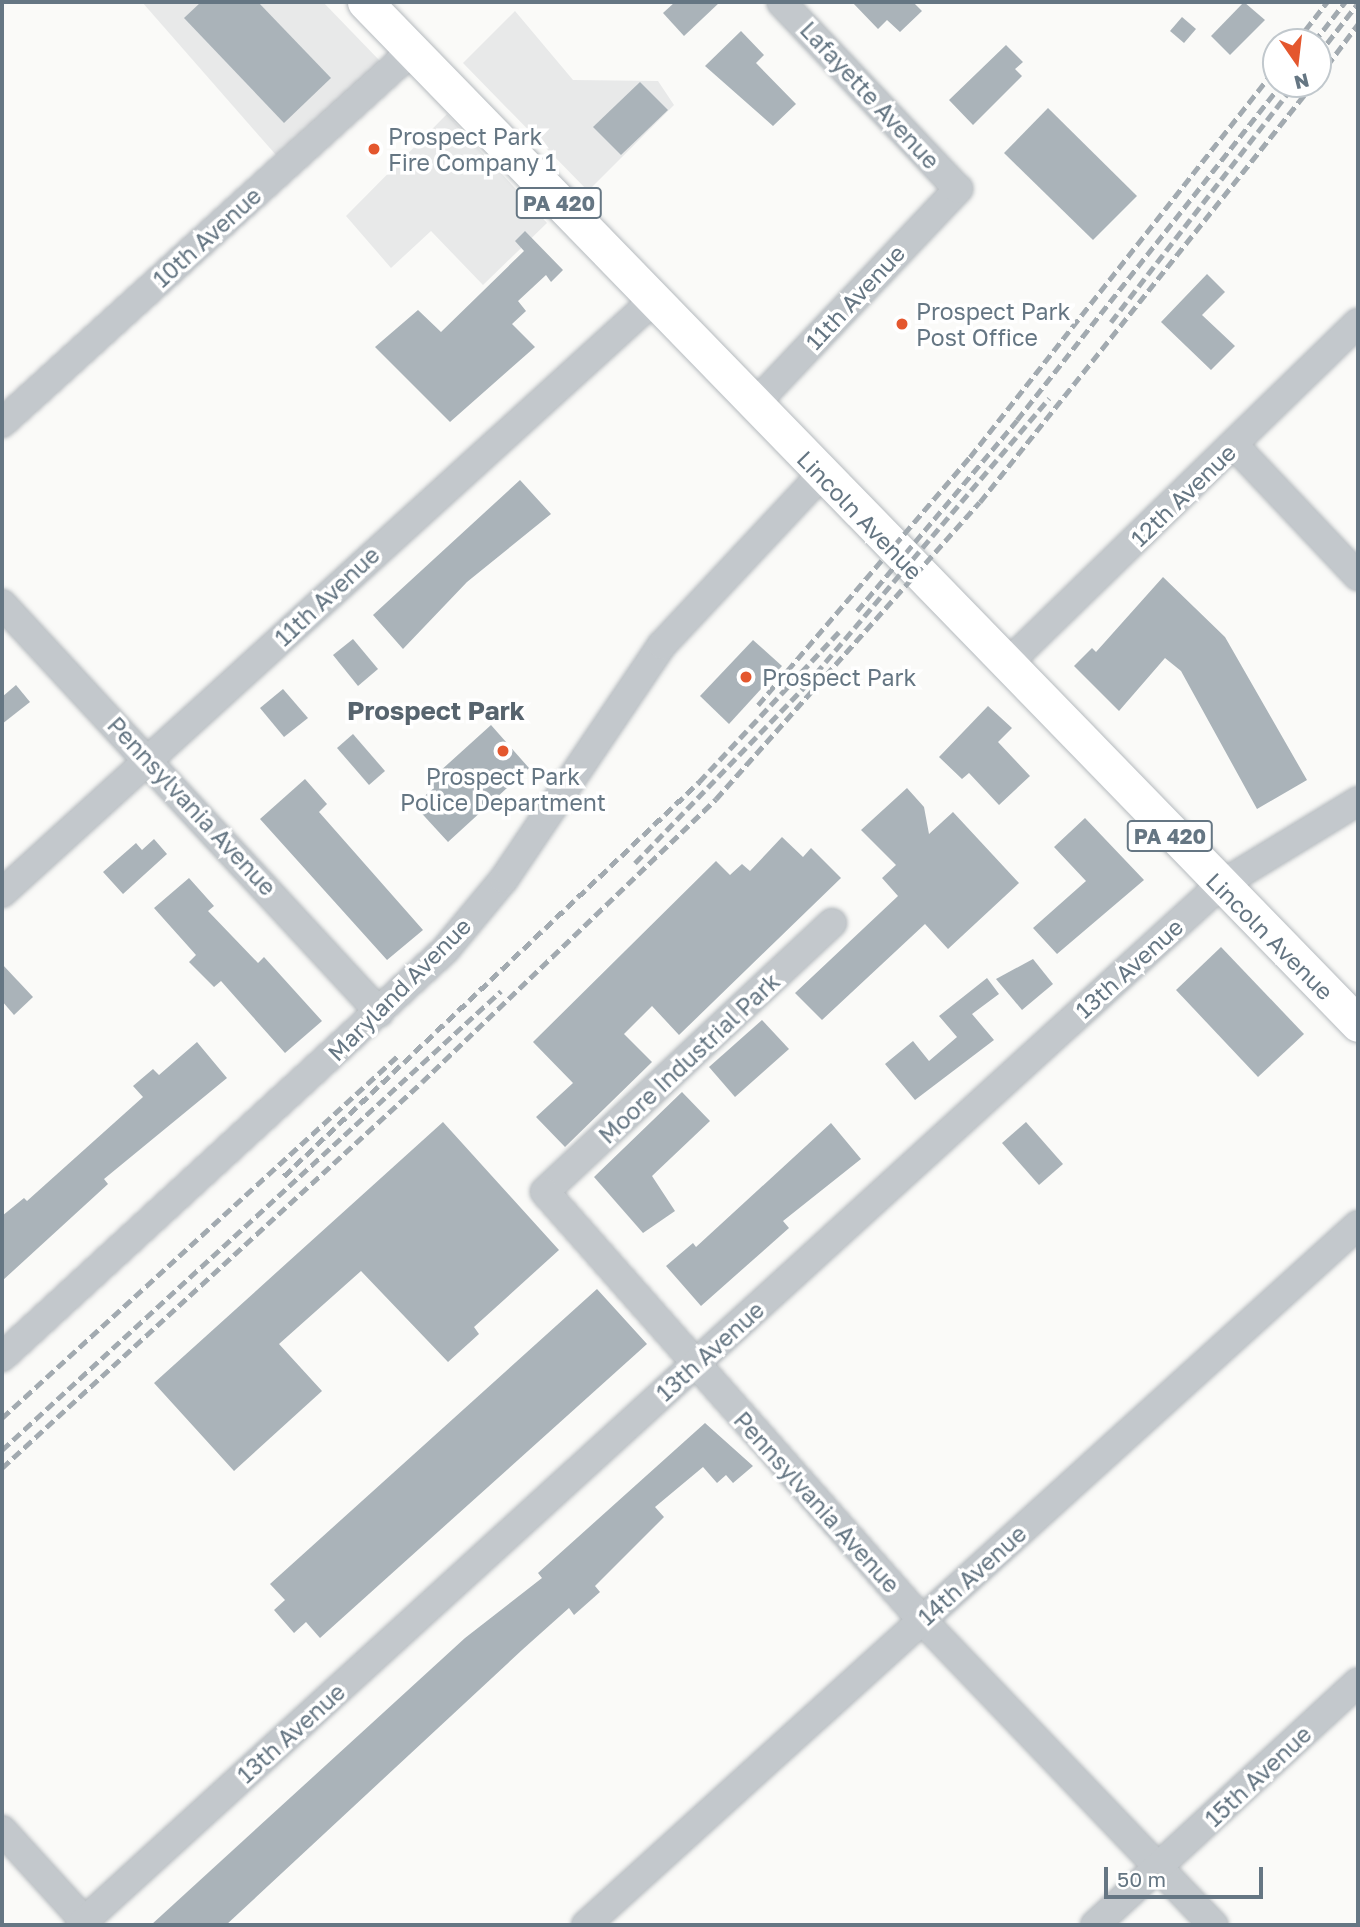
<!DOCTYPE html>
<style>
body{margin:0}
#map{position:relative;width:1360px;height:1927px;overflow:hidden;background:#fafaf8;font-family:"Golos Text",sans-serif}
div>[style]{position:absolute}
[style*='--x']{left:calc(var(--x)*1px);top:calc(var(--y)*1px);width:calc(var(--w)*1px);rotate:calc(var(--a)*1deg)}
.built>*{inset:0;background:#e8e9e9}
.building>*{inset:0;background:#aab3b9}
.roads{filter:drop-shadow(0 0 2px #b5babe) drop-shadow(0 0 2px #b5babe)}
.minor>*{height:28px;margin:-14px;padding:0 14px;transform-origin:14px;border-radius:14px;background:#c3c8cc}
.major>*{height:35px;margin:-17.5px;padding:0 17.5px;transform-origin:17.5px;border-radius:17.5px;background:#fff}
.rail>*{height:5px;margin-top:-2.5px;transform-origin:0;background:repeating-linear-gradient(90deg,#a2aab0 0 10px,transparent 0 15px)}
.dots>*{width:19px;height:19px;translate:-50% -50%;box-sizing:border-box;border:4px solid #fff;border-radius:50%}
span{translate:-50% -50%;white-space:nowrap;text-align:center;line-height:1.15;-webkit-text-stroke:7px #fff;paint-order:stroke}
.shield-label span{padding:2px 5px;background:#fff;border:2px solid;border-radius:5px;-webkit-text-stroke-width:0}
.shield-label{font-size:21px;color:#657683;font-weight:700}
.street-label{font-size:23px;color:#657683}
.poi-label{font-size:23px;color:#657683}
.left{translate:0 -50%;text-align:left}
.quarter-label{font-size:26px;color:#57646e;font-weight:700}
.frame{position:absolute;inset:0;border:4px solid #657683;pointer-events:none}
.north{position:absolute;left:1262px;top:28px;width:70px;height:70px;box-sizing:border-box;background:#fff;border:2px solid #c1c8cd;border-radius:50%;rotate:166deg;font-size:19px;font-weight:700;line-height:28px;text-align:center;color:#657683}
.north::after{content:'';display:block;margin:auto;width:24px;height:32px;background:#e4572e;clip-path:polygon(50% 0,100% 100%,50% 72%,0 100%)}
.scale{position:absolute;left:1104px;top:1867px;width:159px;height:32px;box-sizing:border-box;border:4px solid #657683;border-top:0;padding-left:9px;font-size:21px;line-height:24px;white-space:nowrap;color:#657683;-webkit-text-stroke:5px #fff;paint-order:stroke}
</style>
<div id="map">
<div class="built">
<div style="clip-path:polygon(142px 2px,323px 2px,380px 61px,276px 155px)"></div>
<div style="clip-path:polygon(515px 11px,573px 80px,658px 81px,674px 105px,588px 191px,463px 63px)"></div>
<div style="clip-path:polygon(447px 114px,547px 223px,483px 285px,431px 231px,391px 268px,346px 216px)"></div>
</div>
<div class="building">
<div style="clip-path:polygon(201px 2px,258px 2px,331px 78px,284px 123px,184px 18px)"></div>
<div style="clip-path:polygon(675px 2px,720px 2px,684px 36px,663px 13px)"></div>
<div style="clip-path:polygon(852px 2px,913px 2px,922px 11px,900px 32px,887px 20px,878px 29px)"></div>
<div style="clip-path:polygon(1244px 2px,1265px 20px,1230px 55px,1211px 36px)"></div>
<div style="clip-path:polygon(1182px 17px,1196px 29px,1184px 43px,1170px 31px)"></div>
<div style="clip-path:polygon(741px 31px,764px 55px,756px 63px,796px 104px,773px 126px,705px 66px)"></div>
<div style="clip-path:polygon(1006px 45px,1023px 62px,1015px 69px,1022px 76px,973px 125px,949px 100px)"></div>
<div style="clip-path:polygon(640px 82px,668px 110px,621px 155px,593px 127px)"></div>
<div style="clip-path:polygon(1048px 108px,1137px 196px,1093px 240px,1004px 153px)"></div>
<div style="clip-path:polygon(525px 231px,563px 270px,551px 282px,546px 275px,518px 301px,526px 311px,512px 324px,535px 347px,450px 422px,375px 347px,418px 310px,441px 332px,524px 251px,515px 241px)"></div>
<div style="clip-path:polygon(1207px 274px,1225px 292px,1202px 315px,1235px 346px,1211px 370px,1161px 322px)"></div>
<div style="clip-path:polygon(520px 480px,551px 514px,467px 582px,403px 649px,373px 615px)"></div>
<div style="clip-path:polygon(1163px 577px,1225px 637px,1307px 780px,1257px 809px,1181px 671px,1165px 658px,1119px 711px,1074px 666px,1092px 648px,1096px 652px)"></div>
<div style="clip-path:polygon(353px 639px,378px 669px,358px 686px,333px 655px)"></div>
<div style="clip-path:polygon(753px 640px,782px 666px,729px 724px,700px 696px)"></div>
<div style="clip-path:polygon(16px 685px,30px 702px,2px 724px,2px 697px)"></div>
<div style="clip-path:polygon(283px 689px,308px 718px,284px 737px,260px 708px)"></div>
<div style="clip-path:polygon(988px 706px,1012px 728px,998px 742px,1030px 776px,999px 805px,969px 773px,962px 779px,939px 757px)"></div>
<div style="clip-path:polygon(491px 725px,529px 768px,448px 842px,414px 805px,434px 788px,428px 782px)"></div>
<div style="clip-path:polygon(353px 734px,385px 771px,369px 785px,337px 748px)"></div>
<div style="clip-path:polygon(305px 779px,327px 804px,319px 812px,423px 930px,387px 960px,260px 819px)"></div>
<div style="clip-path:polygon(907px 788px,924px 807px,929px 834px,953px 812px,1019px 883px,948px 949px,925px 924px,822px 1020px,795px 993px,898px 896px,882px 878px,896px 865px,861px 830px)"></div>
<div style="clip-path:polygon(1085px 818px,1144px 880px,1057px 954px,1033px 928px,1086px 881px,1054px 847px)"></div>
<div style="clip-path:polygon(782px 837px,803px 857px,811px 848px,841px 878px,679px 1035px,652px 1006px,624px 1034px,652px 1062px,565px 1147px,536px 1117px,573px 1083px,533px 1042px,716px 861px,730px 875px,742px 864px,750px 871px)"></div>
<div style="clip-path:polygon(154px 839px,167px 854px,123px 894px,103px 872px,136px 843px,142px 850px)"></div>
<div style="clip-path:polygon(189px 878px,214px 906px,208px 911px,258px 963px,264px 957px,322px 1021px,285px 1053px,221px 981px,214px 987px,189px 962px,196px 955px,154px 908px)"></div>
<div style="clip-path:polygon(1221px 947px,1304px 1034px,1258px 1077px,1176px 990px)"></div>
<div style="clip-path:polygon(1033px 959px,1053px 984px,1022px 1010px,996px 979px)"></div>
<div style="clip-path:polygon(2px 964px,33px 997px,14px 1015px,2px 1001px)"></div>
<div style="clip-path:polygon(987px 978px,999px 994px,972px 1014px,994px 1040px,915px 1100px,885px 1064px,913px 1041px,929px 1061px,957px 1037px,939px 1016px)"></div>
<div style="clip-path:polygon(762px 1020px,789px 1049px,735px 1097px,709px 1067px)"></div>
<div style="clip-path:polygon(197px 1042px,227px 1078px,104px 1179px,108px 1184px,2px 1281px,2px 1216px,24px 1198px,27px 1201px,143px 1097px,133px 1086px,153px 1069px,159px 1075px)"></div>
<div style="clip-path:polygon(682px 1092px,710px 1121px,652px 1176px,675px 1211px,643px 1233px,594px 1177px)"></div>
<div style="clip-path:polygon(443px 1122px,559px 1250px,474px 1327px,479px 1334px,448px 1362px,361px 1271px,279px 1344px,322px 1391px,234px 1471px,154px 1383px)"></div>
<div style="clip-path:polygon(1026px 1122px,1063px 1164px,1039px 1185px,1002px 1143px)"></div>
<div style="clip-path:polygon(831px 1123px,861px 1159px,783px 1221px,789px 1228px,701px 1306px,666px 1266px,693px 1243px,696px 1247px)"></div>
<div style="clip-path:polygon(597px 1289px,647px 1344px,320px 1638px,306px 1622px,294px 1633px,274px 1610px,285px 1600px,270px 1584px)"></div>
<div style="clip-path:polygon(705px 1423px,753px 1466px,733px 1483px,726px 1475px,717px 1483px,703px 1467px,655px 1507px,664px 1517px,595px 1586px,600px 1592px,574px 1615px,569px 1608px,522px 1650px,226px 1925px,151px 1925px,465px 1638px,542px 1578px,538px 1573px)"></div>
</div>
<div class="roads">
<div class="minor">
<div style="--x:753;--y:406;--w:299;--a:-46.6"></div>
<div style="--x:958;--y:189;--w:257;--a:-133.4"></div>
<div style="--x:2;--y:423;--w:554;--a:-42.22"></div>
<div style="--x:1235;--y:446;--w:179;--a:46.6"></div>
<div style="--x:2;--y:604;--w:556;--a:47.26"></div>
<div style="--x:1006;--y:665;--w:491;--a:-44.2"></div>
<div style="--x:2;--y:893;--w:881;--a:-42.29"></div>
<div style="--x:832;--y:923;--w:393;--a:136.9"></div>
<div style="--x:545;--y:1192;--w:570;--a:48.63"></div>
<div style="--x:922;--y:1620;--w:422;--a:46.3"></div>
<div style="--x:2;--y:1357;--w:602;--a:-42.57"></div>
<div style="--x:445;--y:950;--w:92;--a:-50.3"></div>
<div style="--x:504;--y:879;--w:282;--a:-56"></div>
<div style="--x:662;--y:645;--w:233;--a:-46.9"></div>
<div style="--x:2;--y:1830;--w:128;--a:47.8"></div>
<div style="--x:80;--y:1925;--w:1542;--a:-42.37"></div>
<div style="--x:1219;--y:886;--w:163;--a:-31.4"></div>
<div style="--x:586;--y:1925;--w:1042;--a:-42.2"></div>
<div style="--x:1095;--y:1925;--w:358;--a:-42.7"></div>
</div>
<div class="major">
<div style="--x:365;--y:2;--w:1425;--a:45.82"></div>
</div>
</div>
<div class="rail">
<div style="--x:1296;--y:42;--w:51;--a:-52.2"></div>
<div style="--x:1314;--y:42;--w:51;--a:-52.2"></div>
<div style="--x:1318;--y:55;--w:66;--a:-52.4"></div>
<div style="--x:1318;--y:78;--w:67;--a:-53.5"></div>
<div style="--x:1111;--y:322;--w:301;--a:-52.3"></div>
<div style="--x:857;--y:611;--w:249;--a:-50"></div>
<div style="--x:1017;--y:420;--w:427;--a:-51.8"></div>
<div style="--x:758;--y:705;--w:326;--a:-49.5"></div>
<div style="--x:970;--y:457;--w:495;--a:-51.8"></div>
<div style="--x:635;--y:863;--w:247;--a:-46.1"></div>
<div style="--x:806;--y:685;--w:376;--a:-49.7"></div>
<div style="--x:284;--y:1176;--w:572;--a:-43.51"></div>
<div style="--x:699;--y:782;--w:205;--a:-47"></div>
<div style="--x:2;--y:1418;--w:539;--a:-42.45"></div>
<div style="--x:2;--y:1450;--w:678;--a:-42.61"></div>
<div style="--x:2;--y:1468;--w:570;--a:-42.58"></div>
<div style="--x:422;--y:1082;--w:408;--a:-43.9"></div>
<div style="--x:716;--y:799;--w:397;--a:-48.4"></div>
<div style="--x:980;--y:502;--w:534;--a:-51.46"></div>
</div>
<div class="dots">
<div style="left:374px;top:149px;background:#e4572e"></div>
<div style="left:902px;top:324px;background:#e4572e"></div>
<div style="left:746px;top:677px;background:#e4572e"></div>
<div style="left:503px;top:751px;background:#e4572e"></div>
</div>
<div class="shield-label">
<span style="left:559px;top:203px">PA 420</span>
<span style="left:1170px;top:836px">PA 420</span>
</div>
<div class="street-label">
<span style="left:870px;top:95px;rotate:47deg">Lafayette Avenue</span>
<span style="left:207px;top:237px;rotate:-42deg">10th Avenue</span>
<span style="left:855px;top:297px;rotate:-47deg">11th Avenue</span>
<span style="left:1183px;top:495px;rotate:-44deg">12th Avenue</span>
<span style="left:860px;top:515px;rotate:46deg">Lincoln Avenue</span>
<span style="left:327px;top:596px;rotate:-43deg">11th Avenue</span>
<span style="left:192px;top:806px;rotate:47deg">Pennsylvania Avenue</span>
<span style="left:1270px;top:936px;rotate:45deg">Lincoln Avenue</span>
<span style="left:1129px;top:968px;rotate:-42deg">13th Avenue</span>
<span style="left:399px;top:989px;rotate:-45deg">Maryland Avenue</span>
<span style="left:689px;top:1058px;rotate:-43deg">Moore Industrial Park</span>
<span style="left:710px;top:1351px;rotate:-42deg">13th Avenue</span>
<span style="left:817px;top:1502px;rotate:48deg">Pennsylvania Avenue</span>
<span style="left:972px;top:1575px;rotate:-42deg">14th Avenue</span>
<span style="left:291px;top:1733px;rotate:-42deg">13th Avenue</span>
<span style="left:1258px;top:1776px;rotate:-43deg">15th Avenue</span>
</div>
<div class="poi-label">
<span class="left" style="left:388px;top:149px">Prospect Park<br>Fire Company 1</span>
<span class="left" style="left:916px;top:324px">Prospect Park<br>Post Office</span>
<span class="left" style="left:762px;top:677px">Prospect Park</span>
<span style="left:503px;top:789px">Prospect Park<br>Police Department</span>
</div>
<div class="quarter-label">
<span style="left:436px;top:711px">Prospect Park</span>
</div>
<div class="frame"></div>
<div class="north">N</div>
<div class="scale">50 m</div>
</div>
